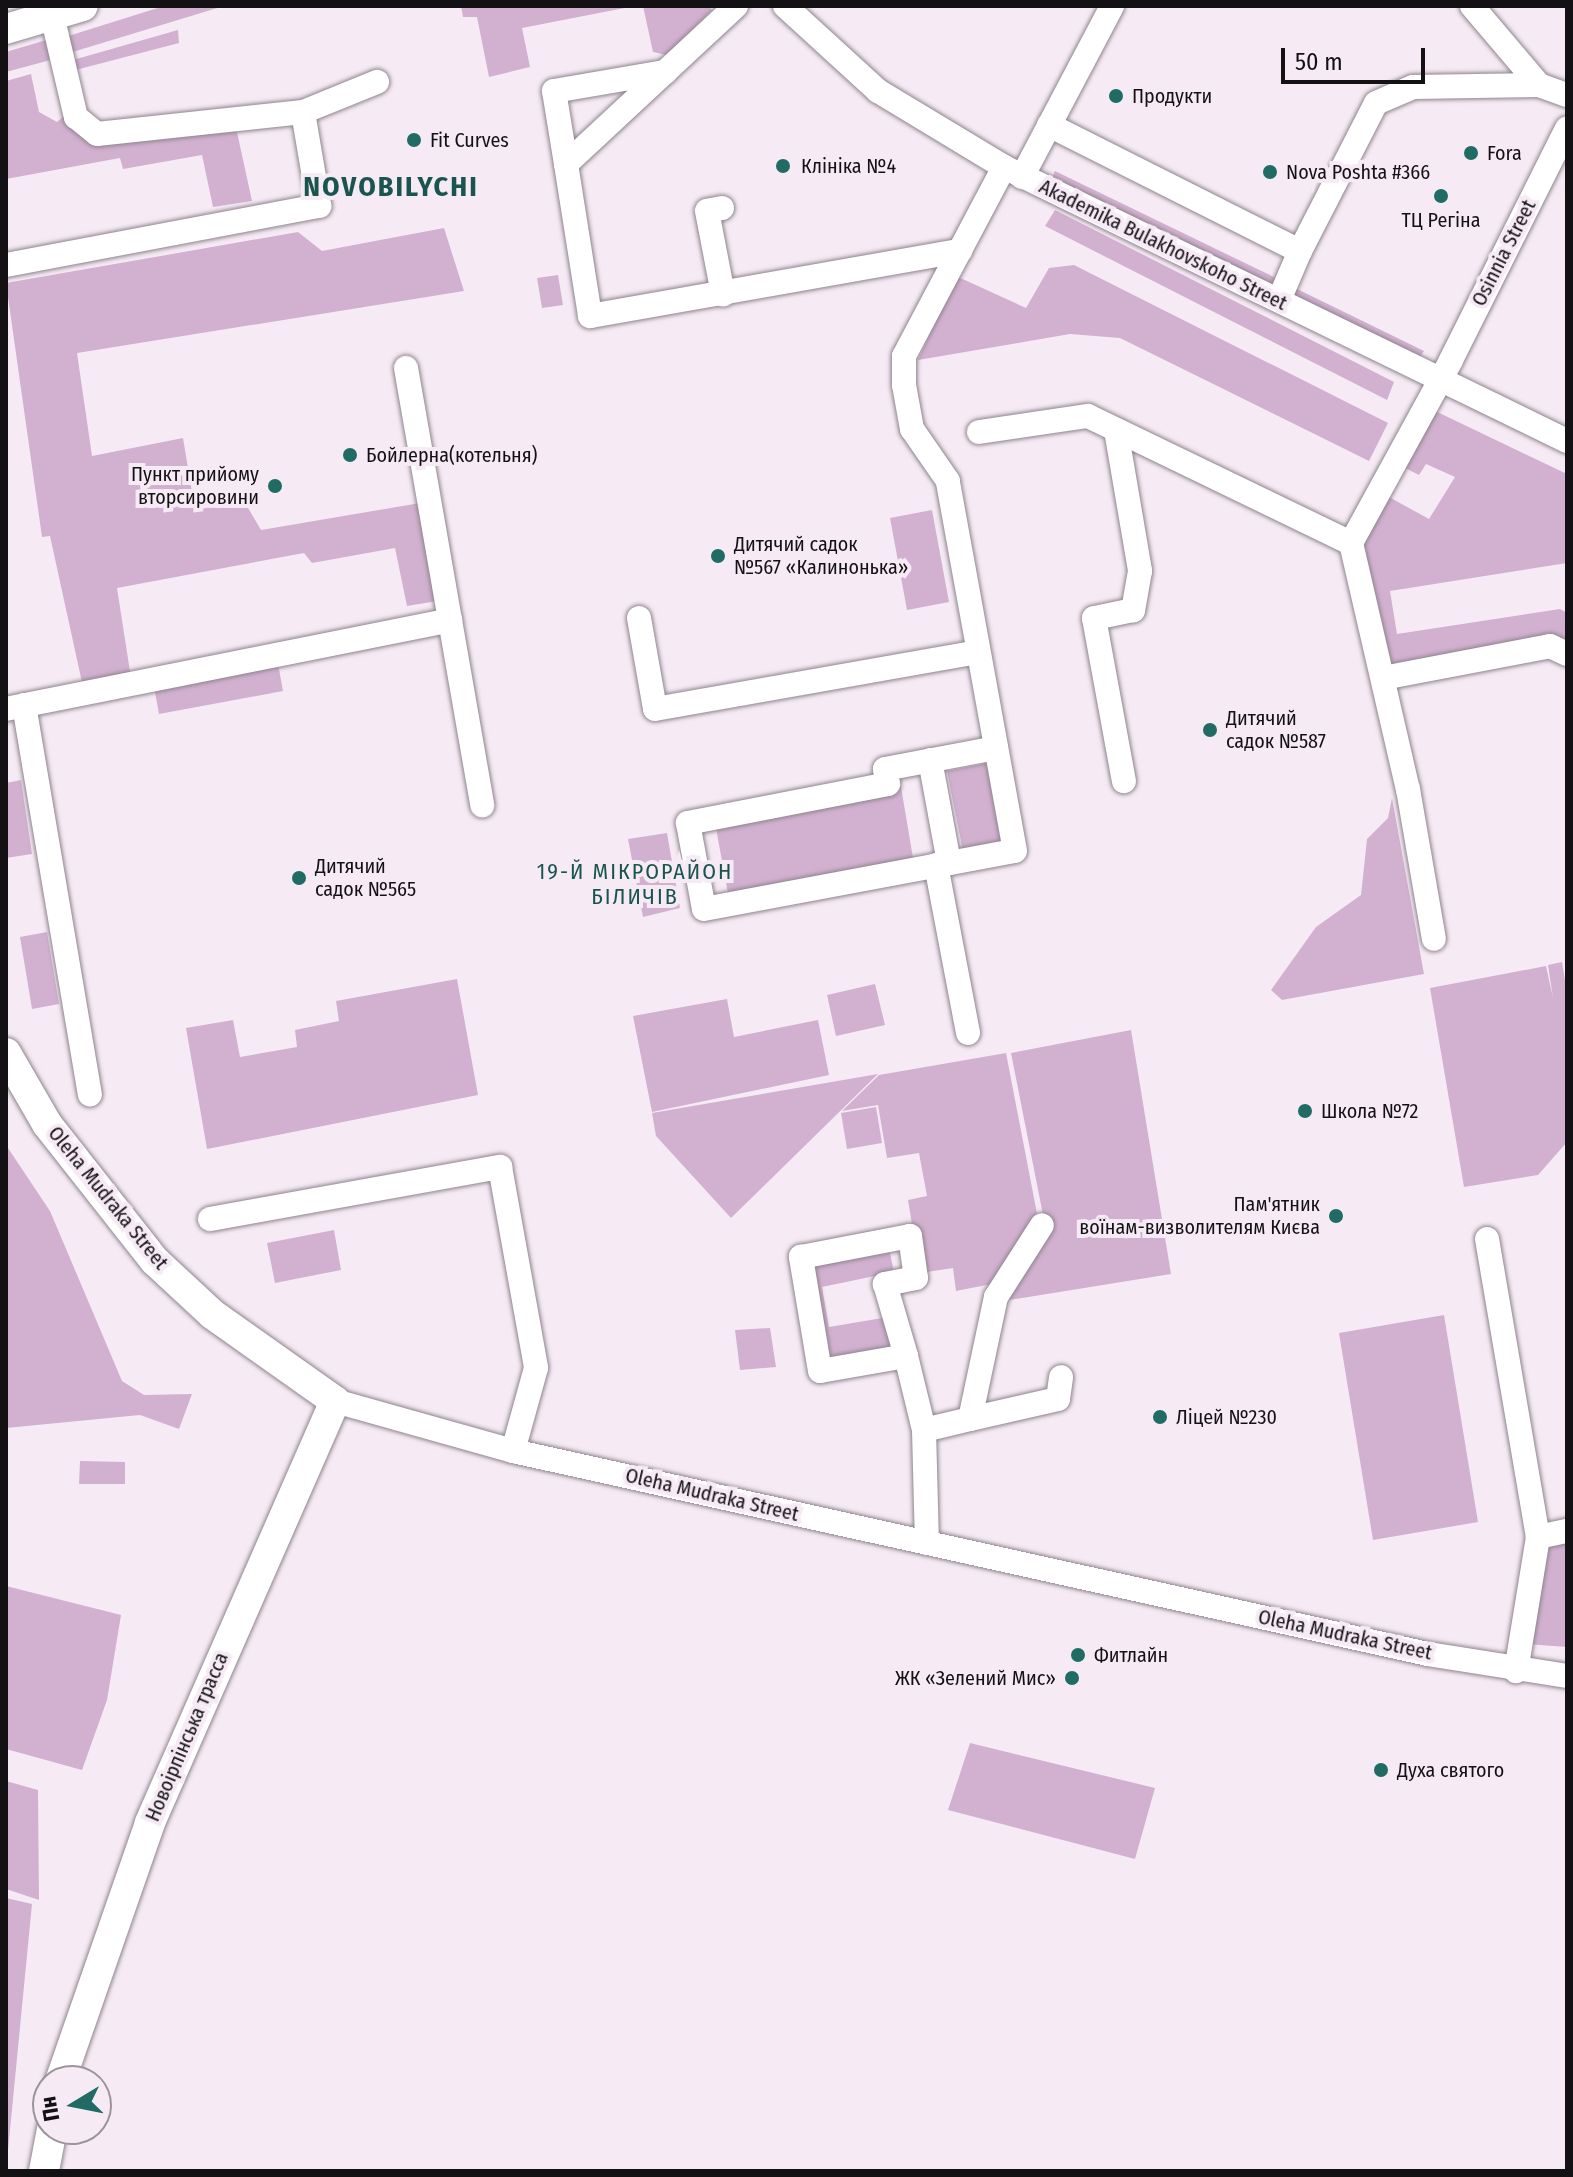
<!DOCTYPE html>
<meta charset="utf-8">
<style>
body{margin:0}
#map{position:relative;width:1573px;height:2177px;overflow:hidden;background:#f6ebf5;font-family:"Fira Sans Condensed",sans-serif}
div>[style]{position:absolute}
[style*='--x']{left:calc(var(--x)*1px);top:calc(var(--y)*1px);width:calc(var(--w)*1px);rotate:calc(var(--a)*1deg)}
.green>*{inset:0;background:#d2b1d0}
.roads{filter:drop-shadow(0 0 2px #8e848d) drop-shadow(0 0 2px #8e848d)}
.minor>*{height:24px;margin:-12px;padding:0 12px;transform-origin:12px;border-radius:12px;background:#fff}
.major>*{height:30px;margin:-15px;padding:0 15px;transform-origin:15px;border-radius:15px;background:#fff}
.dots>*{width:22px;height:22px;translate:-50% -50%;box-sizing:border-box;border:4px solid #f6ebf5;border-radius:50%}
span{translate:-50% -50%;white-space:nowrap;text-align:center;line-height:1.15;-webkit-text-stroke:8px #f6ebf5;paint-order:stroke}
.poi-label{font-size:20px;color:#141114}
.left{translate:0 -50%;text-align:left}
.right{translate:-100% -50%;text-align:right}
.street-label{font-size:20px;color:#141114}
.neighbourhood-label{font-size:22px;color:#19544f;letter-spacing:2px}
.district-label{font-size:28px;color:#19544f;font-weight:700;letter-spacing:2px}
.frame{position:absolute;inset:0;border:8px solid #141114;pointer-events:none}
.north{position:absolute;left:32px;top:2065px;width:80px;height:80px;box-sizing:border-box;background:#f6ebf5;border:2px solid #9c949b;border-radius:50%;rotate:260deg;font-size:22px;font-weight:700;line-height:32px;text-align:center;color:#141114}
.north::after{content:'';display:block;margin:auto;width:28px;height:36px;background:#216b65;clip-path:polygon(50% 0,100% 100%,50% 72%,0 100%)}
.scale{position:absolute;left:1281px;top:48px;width:144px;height:36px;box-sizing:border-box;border:4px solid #141114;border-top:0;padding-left:10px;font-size:24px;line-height:28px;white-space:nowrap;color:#141114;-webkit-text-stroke:6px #f6ebf5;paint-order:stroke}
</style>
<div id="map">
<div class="green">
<div style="clip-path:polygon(164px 6px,224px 6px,66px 54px,62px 38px)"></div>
<div style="clip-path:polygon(461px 6px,635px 6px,522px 28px,530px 67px,489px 77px,477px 17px,463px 17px)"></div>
<div style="clip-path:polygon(643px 6px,708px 6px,712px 10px,667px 55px,653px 52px)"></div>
<div style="clip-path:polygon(178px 30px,179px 43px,68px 72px,66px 62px)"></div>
<div style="clip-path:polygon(53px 38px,58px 58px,6px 72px,6px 52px)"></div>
<div style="clip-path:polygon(31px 74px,39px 112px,57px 122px,70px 111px,95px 138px,235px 123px,252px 201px,213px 207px,202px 155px,123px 169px,120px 158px,6px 179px,6px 81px)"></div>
<div style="clip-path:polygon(1055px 171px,1280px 280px,1273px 295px,1050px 182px)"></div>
<div style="clip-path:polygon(1055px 210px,1394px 382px,1387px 400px,1045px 226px)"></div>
<div style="clip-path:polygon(444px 228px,464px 291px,77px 353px,92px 456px,183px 438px,195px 510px,244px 501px,261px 530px,420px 503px,437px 601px,407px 606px,395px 548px,312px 563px,304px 553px,117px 588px,131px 678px,83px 687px,50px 536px,42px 537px,6px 283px,298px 232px,322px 251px)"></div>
<div style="clip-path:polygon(1074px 265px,1388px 423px,1369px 461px,1120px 338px,1070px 334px,918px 360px,956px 276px,1026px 308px,1049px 268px)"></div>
<div style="clip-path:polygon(558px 275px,563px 305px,542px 308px,537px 278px)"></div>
<div style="clip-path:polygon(1291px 286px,1424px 351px,1415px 364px,1285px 301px)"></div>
<div style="clip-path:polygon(1429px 408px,1567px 474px,1567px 563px,1390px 591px,1397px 634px,1560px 609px,1567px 613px,1567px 648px,1389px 672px,1358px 545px,1389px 497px,1429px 519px,1455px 477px,1426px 464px,1419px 475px,1399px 465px)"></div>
<div style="clip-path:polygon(932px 510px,949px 602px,907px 610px,890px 518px)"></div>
<div style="clip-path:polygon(277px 658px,283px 691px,159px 714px,153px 681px)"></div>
<div style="clip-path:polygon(994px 762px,1009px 842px,963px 851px,947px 771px)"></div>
<div style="clip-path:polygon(21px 780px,32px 854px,6px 858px,6px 783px)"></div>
<div style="clip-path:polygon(901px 787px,914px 864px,729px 899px,715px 823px)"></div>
<div style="clip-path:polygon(1392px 798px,1424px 974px,1282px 1000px,1271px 990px,1316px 927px,1361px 895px,1367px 839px,1388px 818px)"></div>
<div style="clip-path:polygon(667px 833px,680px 908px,643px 917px,628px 839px)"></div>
<div style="clip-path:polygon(47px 932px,59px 1004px,32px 1009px,20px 937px)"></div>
<div style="clip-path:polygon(1562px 962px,1567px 993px,1567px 1142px,1538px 1175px,1464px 1187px,1430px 988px,1546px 966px,1553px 998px,1548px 965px)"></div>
<div style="clip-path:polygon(457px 979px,478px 1095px,207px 1149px,186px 1028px,233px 1020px,240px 1057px,297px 1047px,295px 1030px,339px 1021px,336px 1001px)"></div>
<div style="clip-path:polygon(875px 984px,885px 1025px,836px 1036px,827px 995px)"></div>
<div style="clip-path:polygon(727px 999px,734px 1037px,818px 1020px,829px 1075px,652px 1112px,633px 1016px)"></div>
<div style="clip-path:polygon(1131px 1030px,1171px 1274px,997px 1302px,1045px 1225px,1011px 1053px)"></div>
<div style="clip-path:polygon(1006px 1053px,1039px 1224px,1002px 1282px,956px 1291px,953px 1268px,920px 1273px,908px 1200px,927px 1196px,919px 1153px,887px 1158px,878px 1105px,842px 1111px,879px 1075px)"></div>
<div style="clip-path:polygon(878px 1074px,731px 1218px,656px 1136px,652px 1113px)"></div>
<div style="clip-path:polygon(876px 1107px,882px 1143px,847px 1149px,841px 1113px)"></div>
<div style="clip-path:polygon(6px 1145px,50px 1211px,122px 1381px,144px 1395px,192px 1394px,179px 1429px,140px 1415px,6px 1428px)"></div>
<div style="clip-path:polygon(334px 1230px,341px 1270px,275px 1283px,267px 1243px)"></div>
<div style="clip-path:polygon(888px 1244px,894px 1272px,822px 1287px,829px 1327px,888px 1317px,894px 1356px,822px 1369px,803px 1260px)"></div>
<div style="clip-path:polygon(1444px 1315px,1478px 1522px,1373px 1540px,1339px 1333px)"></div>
<div style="clip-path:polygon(770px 1328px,776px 1367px,740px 1370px,735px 1330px)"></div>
<div style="clip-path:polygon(80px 1461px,125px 1462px,125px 1484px,79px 1484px)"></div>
<div style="clip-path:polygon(1567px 1539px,1567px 1647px,1526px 1644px,1543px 1540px)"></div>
<div style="clip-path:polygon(6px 1586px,121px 1615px,107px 1700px,82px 1770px,6px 1749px)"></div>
<div style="clip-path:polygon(970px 1743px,1155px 1788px,1135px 1859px,948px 1810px)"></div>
<div style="clip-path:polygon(6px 1781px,38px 1790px,39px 1900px,6px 1889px)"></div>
<div style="clip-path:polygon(6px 1898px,32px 1904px,6px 2171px)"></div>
</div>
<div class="roads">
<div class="minor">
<div style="--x:736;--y:6;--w:232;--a:137.1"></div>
<div style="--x:566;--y:164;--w:154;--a:81"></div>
<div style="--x:590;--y:316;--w:376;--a:-10"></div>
<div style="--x:785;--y:6;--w:126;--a:42.4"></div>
<div style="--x:878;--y:91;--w:147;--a:31.1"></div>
<div style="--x:1004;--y:167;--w:626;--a:25.95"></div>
<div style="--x:1472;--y:6;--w:104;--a:49.7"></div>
<div style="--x:1539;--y:85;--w:30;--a:20"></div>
<div style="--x:52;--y:15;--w:105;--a:76.8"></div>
<div style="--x:76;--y:117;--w:27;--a:39"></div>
<div style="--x:97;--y:134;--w:207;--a:-6.1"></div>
<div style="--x:303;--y:112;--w:80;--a:-22.1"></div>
<div style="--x:1049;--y:125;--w:281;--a:26.7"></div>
<div style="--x:1300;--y:251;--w:166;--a:-62.8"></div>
<div style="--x:1376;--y:103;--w:40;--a:-23.4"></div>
<div style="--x:1413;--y:87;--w:126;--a:-0.9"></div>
<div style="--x:566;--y:164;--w:74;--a:-99.3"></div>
<div style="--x:554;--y:91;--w:113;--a:-9.7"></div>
<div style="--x:1022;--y:177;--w:193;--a:-62.2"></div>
<div style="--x:722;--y:208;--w:15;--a:169"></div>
<div style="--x:707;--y:211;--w:85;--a:79.1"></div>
<div style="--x:6;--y:265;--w:319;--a:-10.7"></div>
<div style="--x:319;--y:206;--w:95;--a:-99.7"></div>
<div style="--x:1279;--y:300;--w:53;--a:-66.8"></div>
<div style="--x:406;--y:368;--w:444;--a:80.1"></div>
<div style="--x:1116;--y:430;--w:143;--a:80.3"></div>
<div style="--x:1140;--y:571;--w:40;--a:100"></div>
<div style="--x:1133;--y:610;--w:40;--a:168"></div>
<div style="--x:1094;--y:618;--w:166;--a:79.6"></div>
<div style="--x:979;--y:432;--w:110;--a:-8.4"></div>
<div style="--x:1088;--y:416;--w:292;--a:25.8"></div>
<div style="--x:1351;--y:543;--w:209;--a:-61.3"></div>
<div style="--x:1451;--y:360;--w:259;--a:-63.4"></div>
<div style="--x:1351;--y:543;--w:253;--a:77"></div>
<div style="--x:1408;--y:789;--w:152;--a:80.2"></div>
<div style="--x:639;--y:618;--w:92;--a:80"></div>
<div style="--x:655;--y:709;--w:328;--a:-10"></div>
<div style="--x:1383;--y:678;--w:170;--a:-10.8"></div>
<div style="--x:1550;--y:646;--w:19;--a:25"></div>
<div style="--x:24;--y:705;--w:395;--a:80.4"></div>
<div style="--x:6;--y:709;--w:453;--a:-11.3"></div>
<div style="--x:996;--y:748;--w:113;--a:169.3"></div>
<div style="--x:885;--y:769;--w:15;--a:79"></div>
<div style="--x:888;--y:784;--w:204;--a:169"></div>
<div style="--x:688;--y:823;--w:87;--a:79.5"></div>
<div style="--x:704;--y:909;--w:316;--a:-10.6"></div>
<div style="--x:1015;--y:851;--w:376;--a:-100.3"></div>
<div style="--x:948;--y:481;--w:63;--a:-124.7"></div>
<div style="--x:912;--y:429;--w:45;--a:-100.3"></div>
<div style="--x:904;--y:385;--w:29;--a:-90"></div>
<div style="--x:904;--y:356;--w:214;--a:-62.1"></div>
<div style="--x:930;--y:760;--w:105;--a:79.5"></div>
<div style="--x:936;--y:865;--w:171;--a:79.2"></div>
<div style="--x:210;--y:1219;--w:295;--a:-10.2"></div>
<div style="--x:500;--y:1167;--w:204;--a:79.8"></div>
<div style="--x:536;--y:1368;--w:86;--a:105.5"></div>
<div style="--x:1487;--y:1239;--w:302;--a:80.3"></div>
<div style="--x:1538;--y:1537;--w:136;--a:99.3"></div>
<div style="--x:906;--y:1356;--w:87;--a:170.1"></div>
<div style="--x:820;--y:1371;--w:116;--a:-99.5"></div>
<div style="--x:801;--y:1257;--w:111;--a:-10.9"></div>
<div style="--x:910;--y:1236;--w:42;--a:81.9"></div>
<div style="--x:916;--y:1278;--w:32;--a:169"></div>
<div style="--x:885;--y:1284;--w:75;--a:73.7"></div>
<div style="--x:906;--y:1356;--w:76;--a:76.3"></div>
<div style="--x:924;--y:1430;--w:113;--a:88.5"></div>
<div style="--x:335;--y:1401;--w:185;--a:15.7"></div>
<div style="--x:513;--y:1451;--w:937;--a:12.51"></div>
<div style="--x:1428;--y:1654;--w:141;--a:9"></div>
<div style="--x:970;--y:1419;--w:90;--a:-12.8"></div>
<div style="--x:1058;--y:1399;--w:22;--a:-82"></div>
<div style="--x:924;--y:1430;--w:47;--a:-13.4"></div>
<div style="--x:970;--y:1419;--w:125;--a:-78"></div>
<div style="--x:996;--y:1297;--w:85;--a:-57.4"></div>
<div style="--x:1538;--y:1537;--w:30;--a:-12"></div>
</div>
<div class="major">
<div style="--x:6;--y:29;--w:80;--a:-16.6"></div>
<div style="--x:6;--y:1053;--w:82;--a:60"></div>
<div style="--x:47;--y:1124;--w:174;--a:51.8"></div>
<div style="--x:155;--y:1261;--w:78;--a:42.9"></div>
<div style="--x:212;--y:1314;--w:151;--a:35.3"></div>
<div style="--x:335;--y:1401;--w:461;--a:113.7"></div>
<div style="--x:150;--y:1823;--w:273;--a:109.2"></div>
<div style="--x:44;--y:2171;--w:43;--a:-79.2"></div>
</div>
</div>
<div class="dots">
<div style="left:1116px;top:96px;background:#216b65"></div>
<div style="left:414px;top:140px;background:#216b65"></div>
<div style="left:1471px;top:153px;background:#216b65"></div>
<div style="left:783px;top:166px;background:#216b65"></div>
<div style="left:1270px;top:172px;background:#216b65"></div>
<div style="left:1441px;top:196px;background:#216b65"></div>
<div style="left:350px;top:455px;background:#216b65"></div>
<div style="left:275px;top:486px;background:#216b65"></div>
<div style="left:718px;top:556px;background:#216b65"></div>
<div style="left:1210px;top:730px;background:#216b65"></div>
<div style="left:299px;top:878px;background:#216b65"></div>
<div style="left:1305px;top:1111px;background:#216b65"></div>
<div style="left:1336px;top:1216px;background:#216b65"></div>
<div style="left:1160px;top:1417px;background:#216b65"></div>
<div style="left:1078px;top:1655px;background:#216b65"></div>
<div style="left:1072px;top:1678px;background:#216b65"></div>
<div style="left:1381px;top:1770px;background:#216b65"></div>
</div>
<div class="poi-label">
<span class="left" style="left:1132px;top:96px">Продукти</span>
<span class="left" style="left:430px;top:140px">Fit Curves</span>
<span class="left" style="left:1487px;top:153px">Fora</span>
<span class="left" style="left:801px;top:166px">Клініка №4</span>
<span class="left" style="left:1286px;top:172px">Nova Poshta #366</span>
<span style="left:1441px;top:220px">ТЦ Регіна</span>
<span class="left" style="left:366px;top:455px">Бойлерна(котельня)</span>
<span class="right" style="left:259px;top:486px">Пункт прийому<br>вторсировини</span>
<span class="left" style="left:734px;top:556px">Дитячий садок<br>№567 «Калинонька»</span>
<span class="left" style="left:1226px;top:730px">Дитячий<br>садок №587</span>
<span class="left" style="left:315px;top:878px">Дитячий<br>садок №565</span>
<span class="left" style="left:1321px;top:1111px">Школа №72</span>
<span class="right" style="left:1320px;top:1216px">Пам'ятник<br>воїнам-визволителям Києва</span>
<span class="left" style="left:1176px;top:1417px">Ліцей №230</span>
<span class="left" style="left:1094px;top:1655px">Фитлайн</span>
<span class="right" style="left:1056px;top:1678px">ЖК «Зелений Мис»</span>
<span class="left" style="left:1397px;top:1770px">Духа святого</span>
</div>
<div class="street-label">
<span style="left:1163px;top:245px;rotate:26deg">Akademika Bulakhovskoho Street</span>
<span style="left:1504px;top:253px;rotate:-63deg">Osinnia Street</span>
<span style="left:108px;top:1198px;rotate:51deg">Oleha Mudraka Street</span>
<span style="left:712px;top:1495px;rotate:13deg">Oleha Mudraka Street</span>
<span style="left:1345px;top:1635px;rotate:12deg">Oleha Mudraka Street</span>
<span style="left:187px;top:1737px;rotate:-67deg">Новоірпінська трасса</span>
</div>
<div class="neighbourhood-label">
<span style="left:635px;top:884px">19-Й МІКРОРАЙОН<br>БІЛИЧІВ</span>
</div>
<div class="district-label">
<span style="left:391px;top:187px">NOVOBILYCHI</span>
</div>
<div class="frame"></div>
<div class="north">Пн</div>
<div class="scale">50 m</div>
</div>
